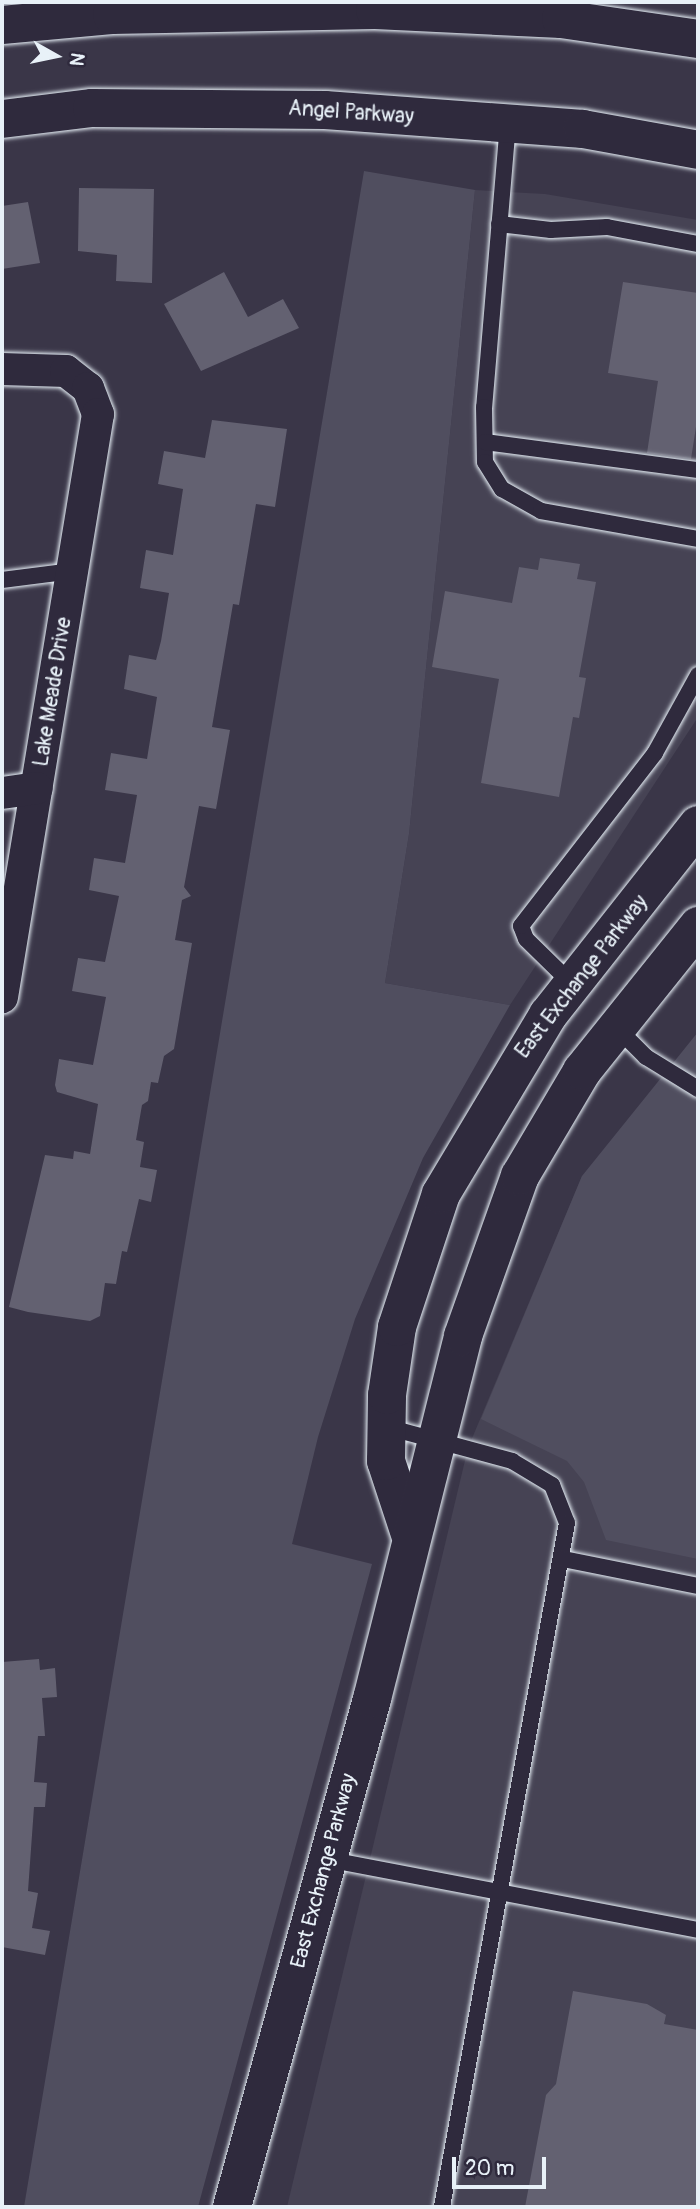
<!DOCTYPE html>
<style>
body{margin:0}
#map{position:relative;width:700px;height:2209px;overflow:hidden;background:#3a3648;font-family:Pangolin,sans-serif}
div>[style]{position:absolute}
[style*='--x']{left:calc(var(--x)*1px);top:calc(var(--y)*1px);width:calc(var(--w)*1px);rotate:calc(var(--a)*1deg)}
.built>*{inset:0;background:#464354}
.green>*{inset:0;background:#504e5f}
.building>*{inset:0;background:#636171}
.roads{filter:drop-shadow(0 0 2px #e8f1f8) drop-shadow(0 0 2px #e8f1f8)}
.service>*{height:16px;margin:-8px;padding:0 8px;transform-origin:8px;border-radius:8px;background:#2f2a3d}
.minor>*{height:32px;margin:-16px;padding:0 16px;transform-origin:16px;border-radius:16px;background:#2f2a3d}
.tertiary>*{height:38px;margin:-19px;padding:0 19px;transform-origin:19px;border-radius:19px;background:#2f2a3d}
.secondary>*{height:38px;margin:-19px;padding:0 19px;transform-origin:19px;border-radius:19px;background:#2f2a3d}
span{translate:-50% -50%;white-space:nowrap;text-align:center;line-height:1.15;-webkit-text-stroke:5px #2f2a3d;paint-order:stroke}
.street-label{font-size:21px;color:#e8f1f8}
.frame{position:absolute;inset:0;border:4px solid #e8f1f8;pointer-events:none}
.north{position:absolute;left:21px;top:21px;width:70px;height:70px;-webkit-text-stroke:5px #2f2a3d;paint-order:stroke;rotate:99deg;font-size:19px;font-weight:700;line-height:28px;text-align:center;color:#e8f1f8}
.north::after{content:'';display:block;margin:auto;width:24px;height:32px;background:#e8f1f8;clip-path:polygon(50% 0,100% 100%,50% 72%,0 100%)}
.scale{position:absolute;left:452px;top:2157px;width:94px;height:32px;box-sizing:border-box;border:4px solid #e8f1f8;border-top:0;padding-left:9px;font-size:21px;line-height:24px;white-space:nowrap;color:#e8f1f8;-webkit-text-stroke:5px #2f2a3d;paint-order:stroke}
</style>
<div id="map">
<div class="built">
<div style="clip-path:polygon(475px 190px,545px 194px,698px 220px,698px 717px,510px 1005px,385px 983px,409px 834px)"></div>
<div style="clip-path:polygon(582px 1176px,698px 1196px,698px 2207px,287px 2207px,468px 1448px)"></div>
</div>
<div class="green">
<div style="clip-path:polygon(364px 171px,475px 190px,409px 834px,385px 983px,510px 1005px,423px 1158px,355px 1319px,318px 1437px,292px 1544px,372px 1564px,198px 2207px,24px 2207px)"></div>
<div style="clip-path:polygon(698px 1032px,698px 1559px,606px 1540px,584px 1482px,567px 1461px,481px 1419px,582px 1176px)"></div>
</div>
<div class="building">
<div style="clip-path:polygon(79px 188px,154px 189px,152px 283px,116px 281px,117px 255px,78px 251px)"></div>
<div style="clip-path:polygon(28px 202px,40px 263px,2px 269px,2px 206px)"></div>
<div style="clip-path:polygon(224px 272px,248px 317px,283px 299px,299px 328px,201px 371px,164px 304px)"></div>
<div style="clip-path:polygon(623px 282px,698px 293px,698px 414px,691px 459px,647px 453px,658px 381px,608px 373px)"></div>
<div style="clip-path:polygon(212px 420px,287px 429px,275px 507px,256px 504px,239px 605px,233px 604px,212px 727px,230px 730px,216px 809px,199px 806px,184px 887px,191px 896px,182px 900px,175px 940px,192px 943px,174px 1049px,164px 1056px,158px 1083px,151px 1082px,148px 1101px,142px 1105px,136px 1140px,144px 1142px,140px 1167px,157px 1170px,151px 1202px,139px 1199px,127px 1252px,122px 1251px,116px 1284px,105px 1283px,100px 1316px,90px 1321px,28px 1312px,9px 1307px,45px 1155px,73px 1159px,74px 1151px,90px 1154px,98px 1104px,57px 1092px,55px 1085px,59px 1059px,93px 1065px,106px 997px,72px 991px,78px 958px,105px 962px,119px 896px,89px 890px,94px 858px,125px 863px,137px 795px,105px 790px,111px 753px,147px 759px,157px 697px,124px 689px,129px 655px,156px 660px,161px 641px,169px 593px,140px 588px,146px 550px,173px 555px,183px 489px,158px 484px,164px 451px,205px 458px)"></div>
<div style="clip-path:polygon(540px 558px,580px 564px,577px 579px,596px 582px,579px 677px,586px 678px,579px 718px,573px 717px,559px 797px,481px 783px,499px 679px,432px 667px,445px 591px,512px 603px,519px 567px,538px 570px)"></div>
<div style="clip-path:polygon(39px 1659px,40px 1670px,55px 1668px,57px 1697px,42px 1698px,45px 1736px,38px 1736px,34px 1782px,47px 1783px,45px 1807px,34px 1807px,28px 1891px,38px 1893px,32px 1928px,50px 1931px,45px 1955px,2px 1947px,2px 1662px)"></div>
<div style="clip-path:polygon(573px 1991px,647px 2004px,666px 2015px,664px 2024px,698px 2030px,698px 2207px,525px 2207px,546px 2095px,556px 2084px)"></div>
</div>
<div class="roads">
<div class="service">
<div style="--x:508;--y:123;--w:285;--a:94.8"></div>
<div style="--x:484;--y:407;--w:55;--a:89"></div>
<div style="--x:485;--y:462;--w:32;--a:58"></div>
<div style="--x:502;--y:489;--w:45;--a:29.4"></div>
<div style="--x:541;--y:511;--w:159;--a:10.1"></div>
<div style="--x:499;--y:224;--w:52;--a:6.6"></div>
<div style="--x:551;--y:230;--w:56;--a:-3.1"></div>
<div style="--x:607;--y:227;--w:93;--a:10.6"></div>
<div style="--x:485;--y:442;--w:215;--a:7.5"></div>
<div style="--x:2;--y:580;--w:71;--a:-7.3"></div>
<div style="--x:572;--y:984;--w:64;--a:-135.6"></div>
<div style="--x:526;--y:939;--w:14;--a:-111"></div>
<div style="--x:521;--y:926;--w:219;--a:-52.2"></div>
<div style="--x:655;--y:753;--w:89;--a:-61.1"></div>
<div style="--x:617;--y:1028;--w:41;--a:45"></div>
<div style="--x:646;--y:1057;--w:61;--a:31.6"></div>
<div style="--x:387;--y:1427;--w:130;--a:15.2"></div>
<div style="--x:512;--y:1461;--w:47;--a:31"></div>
<div style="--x:552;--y:1485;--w:41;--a:68.5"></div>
<div style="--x:567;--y:1523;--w:695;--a:100.36"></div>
<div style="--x:563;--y:1559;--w:138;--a:11.3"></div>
<div style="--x:326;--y:1859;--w:379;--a:10.8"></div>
</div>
<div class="minor">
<div style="--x:2;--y:369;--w:64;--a:1.8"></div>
<div style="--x:66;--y:371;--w:28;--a:38"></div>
<div style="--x:88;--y:388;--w:28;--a:69"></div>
<div style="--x:98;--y:414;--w:591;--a:99.35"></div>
<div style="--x:2;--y:793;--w:35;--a:-8"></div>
</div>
<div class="tertiary">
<div style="--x:410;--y:1534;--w:77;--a:-108.2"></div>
<div style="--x:386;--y:1461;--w:66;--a:-89.1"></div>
<div style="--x:387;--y:1395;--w:69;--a:-81.6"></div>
<div style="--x:397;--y:1327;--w:140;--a:-71.7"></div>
<div style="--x:441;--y:1194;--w:209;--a:-59.1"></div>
<div style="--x:548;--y:1015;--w:242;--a:-51.7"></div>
<div style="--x:232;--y:2207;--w:527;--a:-74.59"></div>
<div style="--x:372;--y:1699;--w:374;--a:-75.9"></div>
<div style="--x:463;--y:1336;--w:170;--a:-70.4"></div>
<div style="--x:520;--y:1176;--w:122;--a:-59.4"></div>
<div style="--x:582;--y:1071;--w:186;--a:-51.3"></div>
</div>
<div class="secondary">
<div style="--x:2;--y:25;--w:110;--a:-5.2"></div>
<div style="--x:112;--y:15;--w:263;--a:-1.1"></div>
<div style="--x:375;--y:10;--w:186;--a:2.8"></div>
<div style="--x:561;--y:19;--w:138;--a:8.3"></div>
<div style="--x:2;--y:119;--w:91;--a:-7"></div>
<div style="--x:92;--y:108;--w:233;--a:0.5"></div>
<div style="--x:325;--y:110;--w:259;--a:4.2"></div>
<div style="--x:583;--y:129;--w:117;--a:10.3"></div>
</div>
</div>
<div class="street-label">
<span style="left:351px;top:113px;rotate:4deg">Angel Parkway</span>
<span style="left:53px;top:692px;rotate:-81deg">Lake Meade Drive</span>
<span style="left:582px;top:977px;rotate:-52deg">East Exchange Parkway</span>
<span style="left:324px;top:1871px;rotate:-75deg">East Exchange Parkway</span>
</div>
<div class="frame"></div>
<div class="north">N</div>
<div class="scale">20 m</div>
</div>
